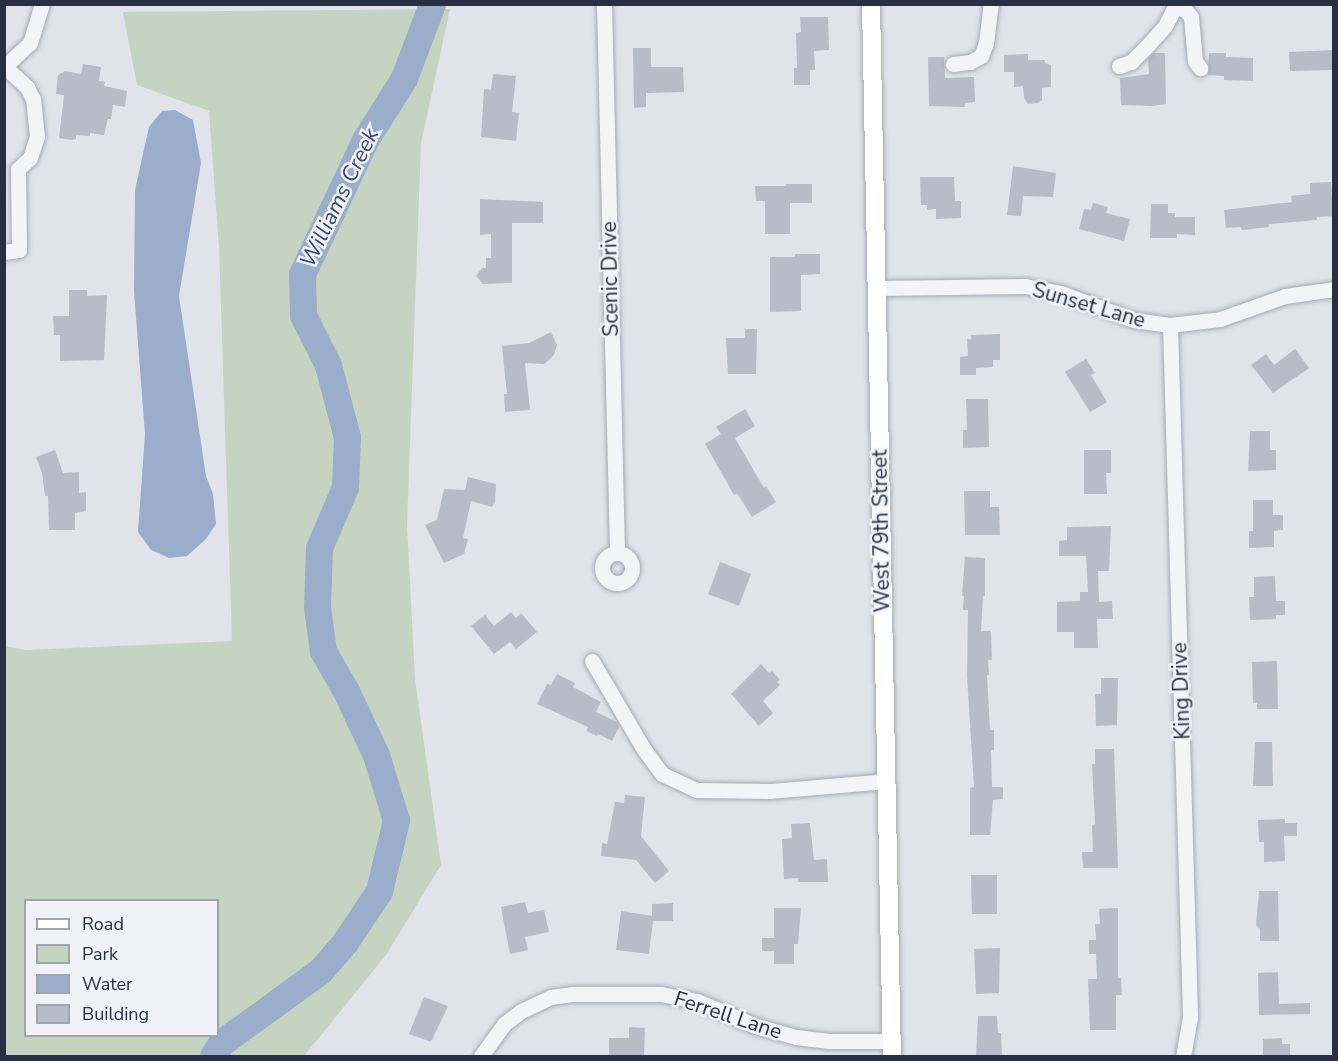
<!DOCTYPE html>
<style>
body{margin:0}
#map{position:relative;width:1338px;height:1061px;overflow:hidden;background:#e0e3ea;font-family:"Nunito Sans",sans-serif}
div>[style]{position:absolute}
[style*='--x']{left:calc(var(--x)*1px);top:calc(var(--y)*1px);width:calc(var(--w)*1px);rotate:calc(var(--a)*1deg)}
.green>*{inset:0;background:#c4d4c1}
.water>*{inset:0;background:#9aadca}
.river>*{height:27px;margin:-13.5px;padding:0 13.5px;transform-origin:13.5px;border-radius:13.5px;background:#9aadca}
.building>*{inset:0;background:#b7bcc7}
.roads{filter:drop-shadow(0 0 2px #a5a9b4) drop-shadow(0 0 2px #a5a9b4)}
.minor>*{height:15px;margin:-7.5px;padding:0 7.5px;transform-origin:7.5px;border-radius:7.5px;background:#f3f4f8}
.minor>.ring{margin:-7.5px;padding:0;box-sizing:content-box;background:none;border:15px solid #f3f4f8;border-radius:50%}
.major>*{height:18px;margin:-9px;padding:0 9px;transform-origin:9px;border-radius:9px;background:#fff}
span{translate:-50% -50%;white-space:nowrap;text-align:center;line-height:1.15;-webkit-text-stroke:5px #f0f2f7;paint-order:stroke}
.street-label{font-size:21px;color:#282f42}
.water-label{font-size:22px;color:#314a77;font-style:italic}
.frame{position:absolute;inset:0;border:6px solid #282f42;pointer-events:none}
.legend{position:absolute;left:24px;top:899px;width:195px;height:138px;box-sizing:border-box;background:#f0f2f7;border:2px solid #a0a4af;margin:0;padding:8px 10px;list-style:none;font-size:18px;color:#282f42}
.legend li{display:flex;align-items:center;gap:12px;height:30px}
.legend b{width:30px;border:2px solid #a0a4af}
</style>
<div id="map">
<div class="green">
<div style="clip-path:polygon(evenodd,450px 9px,421px 143px,407px 525px,415px 679px,441px 865px,386px 955px,304px 1056px,5px 1056px,5px 646px,26px 650px,232px 641px,219px 247px,209px 111px,137px 85px,123px 12px,450px 9px,26px 900px,218px 900px,218px 1036px,26px 1036px,26px 900px)"></div>
</div>
<div class="water">
<div style="clip-path:polygon(175px 110px,193px 120px,201px 163px,179px 296px,206px 476px,213px 494px,216px 524px,206px 539px,187px 556px,169px 558px,151px 550px,138px 532px,145px 434px,134px 291px,135px 190px,149px 127px,162px 111px)"></div>
</div>
<div class="river">
<div style="--x:213;--y:1056;--w:15;--a:-58"></div>
<div style="--x:221;--y:1043;--w:122;--a:-36"></div>
<div style="--x:320;--y:971;--w:38;--a:-49"></div>
<div style="--x:345;--y:942;--w:61;--a:-56.3"></div>
<div style="--x:379;--y:891;--w:73;--a:-76.5"></div>
<div style="--x:396;--y:820;--w:68;--a:-107.1"></div>
<div style="--x:376;--y:755;--w:71;--a:-115.1"></div>
<div style="--x:346;--y:691;--w:46;--a:-119.9"></div>
<div style="--x:323;--y:651;--w:44;--a:-97.8"></div>
<div style="--x:317;--y:607;--w:59;--a:-88.1"></div>
<div style="--x:319;--y:548;--w:66;--a:-66.9"></div>
<div style="--x:345;--y:487;--w:50;--a:-87.7"></div>
<div style="--x:347;--y:437;--w:74;--a:-104.8"></div>
<div style="--x:328;--y:365;--w:56;--a:-116.6"></div>
<div style="--x:303;--y:315;--w:41;--a:-91.4"></div>
<div style="--x:302;--y:274;--w:148;--a:-64.8"></div>
<div style="--x:365;--y:140;--w:73;--a:-57.8"></div>
<div style="--x:404;--y:78;--w:79;--a:-69.3"></div>
</div>
<div class="building">
<div style="clip-path:polygon(800px 17px,828px 17px,829px 50px,814px 51px,815px 70px,810px 70px,810px 85px,794px 85px,794px 68px,797px 68px,796px 33px,801px 32px)"></div>
<div style="clip-path:polygon(633px 48px,651px 48px,651px 67px,683px 67px,684px 92px,646px 93px,646px 107px,634px 108px)"></div>
<div style="clip-path:polygon(1334px 50px,1334px 70px,1290px 71px,1289px 52px)"></div>
<div style="clip-path:polygon(1153px 53px,1165px 53px,1166px 104px,1153px 106px,1121px 105px,1120px 78px,1149px 74px,1148px 59px)"></div>
<div style="clip-path:polygon(1209px 53px,1226px 53px,1226px 57px,1253px 58px,1253px 81px,1224px 80px,1224px 76px,1208px 75px)"></div>
<div style="clip-path:polygon(1028px 54px,1028px 60px,1045px 60px,1045px 63px,1051px 65px,1051px 87px,1042px 88px,1042px 100px,1038px 103px,1028px 104px,1024px 98px,1023px 86px,1014px 87px,1014px 72px,1004px 72px,1004px 55px)"></div>
<div style="clip-path:polygon(928px 57px,944px 57px,945px 78px,974px 77px,975px 102px,965px 103px,965px 107px,929px 106px)"></div>
<div style="clip-path:polygon(83px 64px,101px 67px,99px 81px,105px 82px,104px 86px,127px 91px,125px 107px,113px 105px,111px 119px,108px 119px,104px 135px,90px 133px,90px 136px,76px 135px,76px 139px,72px 140px,59px 138px,64px 95px,56px 94px,58px 75px,65px 71px,81px 74px)"></div>
<div style="clip-path:polygon(493px 74px,516px 76px,512px 112px,519px 113px,516px 141px,481px 137px,484px 89px,491px 90px)"></div>
<div style="clip-path:polygon(1013px 166px,1056px 173px,1053px 197px,1023px 196px,1021px 216px,1007px 215px)"></div>
<div style="clip-path:polygon(920px 177px,954px 177px,955px 201px,961px 201px,961px 218px,936px 219px,936px 209px,927px 210px,927px 205px,921px 205px)"></div>
<div style="clip-path:polygon(1331px 182px,1333px 216px,1317px 217px,1317px 220px,1269px 224px,1269px 227px,1242px 230px,1241px 227px,1226px 228px,1224px 210px,1292px 202px,1291px 196px,1310px 194px,1310px 183px)"></div>
<div style="clip-path:polygon(786px 184px,812px 184px,812px 203px,790px 203px,790px 234px,765px 234px,765px 201px,756px 201px,755px 186px,786px 186px)"></div>
<div style="clip-path:polygon(480px 199px,543px 202px,543px 223px,512px 223px,512px 283px,483px 284px,476px 276px,482px 268px,486px 268px,486px 258px,491px 258px,491px 234px,480px 235px)"></div>
<div style="clip-path:polygon(1093px 203px,1108px 207px,1106px 213px,1130px 219px,1124px 241px,1079px 229px,1084px 209px,1091px 210px)"></div>
<div style="clip-path:polygon(1151px 204px,1168px 204px,1168px 213px,1175px 213px,1175px 217px,1195px 217px,1195px 235px,1177px 234px,1177px 238px,1150px 238px)"></div>
<div style="clip-path:polygon(795px 254px,820px 254px,820px 274px,801px 275px,801px 311px,770px 312px,770px 257px,795px 257px)"></div>
<div style="clip-path:polygon(69px 290px,87px 290px,87px 296px,107px 295px,104px 360px,60px 361px,60px 335px,54px 335px,53px 316px,69px 316px)"></div>
<div style="clip-path:polygon(745px 329px,757px 329px,756px 374px,728px 374px,726px 338px,745px 338px)"></div>
<div style="clip-path:polygon(551px 332px,557px 345px,554px 355px,544px 364px,525px 363px,530px 410px,505px 412px,504px 394px,507px 394px,502px 346px,529px 343px)"></div>
<div style="clip-path:polygon(1000px 334px,1000px 360px,993px 360px,993px 367px,976px 368px,976px 375px,960px 375px,960px 357px,968px 356px,967px 339px,971px 339px,971px 335px)"></div>
<div style="clip-path:polygon(1295px 349px,1309px 368px,1273px 393px,1251px 365px,1266px 354px,1274px 365px)"></div>
<div style="clip-path:polygon(1086px 359px,1095px 373px,1091px 375px,1107px 402px,1090px 412px,1065px 372px)"></div>
<div style="clip-path:polygon(966px 399px,988px 399px,989px 447px,963px 448px,963px 430px,967px 430px)"></div>
<div style="clip-path:polygon(745px 409px,755px 426px,735px 438px,764px 488px,766px 486px,776px 502px,752px 517px,737px 493px,734px 495px,705px 444px,721px 434px,716px 427px)"></div>
<div style="clip-path:polygon(1250px 431px,1270px 431px,1270px 450px,1276px 450px,1276px 470px,1248px 471px)"></div>
<div style="clip-path:polygon(55px 450px,63px 473px,79px 472px,79px 493px,86px 492px,86px 511px,75px 513px,75px 530px,49px 530px,48px 496px,45px 496px,42px 473px,36px 457px)"></div>
<div style="clip-path:polygon(1084px 450px,1111px 450px,1111px 473px,1106px 473px,1107px 494px,1084px 494px)"></div>
<div style="clip-path:polygon(468px 477px,496px 484px,495px 502px,492px 507px,471px 501px,463px 538px,468px 539px,464px 554px,444px 563px,425px 525px,437px 520px,444px 489px,465px 490px)"></div>
<div style="clip-path:polygon(964px 491px,990px 491px,990px 507px,999px 507px,1000px 535px,965px 535px)"></div>
<div style="clip-path:polygon(1253px 500px,1273px 500px,1273px 515px,1283px 515px,1283px 530px,1274px 531px,1274px 547px,1249px 548px,1249px 531px,1253px 531px)"></div>
<div style="clip-path:polygon(1111px 526px,1109px 571px,1098px 571px,1099px 602px,1112px 601px,1113px 619px,1097px 619px,1098px 648px,1074px 648px,1074px 632px,1057px 632px,1057px 602px,1080px 601px,1080px 592px,1088px 592px,1086px 556px,1059px 556px,1059px 541px,1067px 540px,1067px 527px)"></div>
<div style="clip-path:polygon(965px 557px,985px 558px,985px 596px,983px 596px,981px 631px,991px 631px,992px 660px,988px 660px,989px 675px,987px 675px,990px 730px,994px 730px,994px 750px,991px 750px,992px 787px,1003px 787px,1003px 799px,993px 800px,990px 835px,970px 835px,970px 788px,974px 787px,967px 676px,968px 610px,963px 610px,964px 596px,962px 596px)"></div>
<div style="clip-path:polygon(720px 562px,751px 574px,739px 606px,708px 594px)"></div>
<div style="clip-path:polygon(1275px 576px,1276px 601px,1285px 601px,1285px 615px,1276px 615px,1276px 619px,1250px 620px,1249px 597px,1254px 597px,1254px 577px)"></div>
<div style="clip-path:polygon(511px 612px,516px 618px,521px 613px,537px 632px,516px 649px,510px 642px,494px 654px,471px 626px,485px 615px,494px 626px)"></div>
<div style="clip-path:polygon(1277px 661px,1278px 709px,1257px 709px,1257px 703px,1253px 703px,1252px 662px)"></div>
<div style="clip-path:polygon(761px 664px,769px 673px,772px 671px,780px 680px,777px 682px,780px 685px,763px 701px,773px 713px,759px 726px,731px 694px)"></div>
<div style="clip-path:polygon(557px 674px,575px 683px,573px 687px,601px 702px,596px 712px,617px 722px,619px 727px,612px 741px,598px 734px,597px 736px,586px 731px,588px 727px,537px 704px,547px 684px,551px 685px)"></div>
<div style="clip-path:polygon(1101px 678px,1118px 678px,1117px 725px,1096px 726px,1095px 694px,1101px 694px)"></div>
<div style="clip-path:polygon(1255px 742px,1272px 742px,1273px 786px,1253px 786px)"></div>
<div style="clip-path:polygon(1095px 749px,1114px 749px,1118px 868px,1083px 868px,1082px 852px,1093px 852px,1092px 825px,1095px 824px,1092px 764px,1095px 764px)"></div>
<div style="clip-path:polygon(625px 795px,645px 797px,641px 836px,669px 871px,655px 883px,636px 860px,601px 856px,602px 843px,607px 844px,615px 802px,624px 803px)"></div>
<div style="clip-path:polygon(1285px 819px,1285px 823px,1297px 823px,1297px 836px,1284px 836px,1285px 861px,1264px 862px,1264px 842px,1259px 842px,1258px 820px)"></div>
<div style="clip-path:polygon(810px 823px,814px 860px,827px 859px,828px 882px,798px 882px,798px 878px,784px 879px,782px 839px,792px 838px,791px 824px)"></div>
<div style="clip-path:polygon(971px 875px,997px 875px,997px 914px,972px 914px)"></div>
<div style="clip-path:polygon(1259px 891px,1278px 891px,1279px 941px,1260px 941px,1260px 929px,1256px 925px)"></div>
<div style="clip-path:polygon(525px 902px,528px 913px,544px 910px,549px 932px,525px 937px,528px 950px,510px 954px,501px 907px)"></div>
<div style="clip-path:polygon(673px 903px,673px 921px,653px 921px,649px 954px,616px 950px,621px 911px,652px 916px,652px 904px)"></div>
<div style="clip-path:polygon(774px 908px,801px 908px,798px 944px,794px 944px,794px 964px,774px 964px,774px 951px,762px 951px,762px 938px,774px 938px)"></div>
<div style="clip-path:polygon(1118px 908px,1118px 978px,1121px 978px,1122px 995px,1116px 995px,1116px 1030px,1090px 1030px,1088px 979px,1097px 979px,1096px 954px,1089px 954px,1089px 940px,1096px 940px,1095px 924px,1100px 924px,1099px 909px)"></div>
<div style="clip-path:polygon(1000px 948px,999px 993px,976px 994px,974px 949px)"></div>
<div style="clip-path:polygon(1278px 972px,1279px 1004px,1310px 1003px,1310px 1014px,1259px 1015px,1258px 973px)"></div>
<div style="clip-path:polygon(424px 997px,448px 1006px,431px 1042px,409px 1034px)"></div>
<div style="clip-path:polygon(978px 1016px,997px 1016px,998px 1033px,1001px 1033px,1002px 1054px,999px 1056px,976px 1056px)"></div>
<div style="clip-path:polygon(629px 1027px,645px 1028px,644px 1056px,609px 1056px,609px 1038px,629px 1038px)"></div>
<div style="clip-path:polygon(1282px 1038px,1282px 1044px,1290px 1044px,1290px 1056px,1263px 1056px,1263px 1039px)"></div>
</div>
<div class="roads">
<div class="minor">
<div style="--x:604;--y:4;--w:549;--a:88.64"></div>
<div style="--x:1177;--y:7;--w:9;--a:21"></div>
<div style="--x:1185;--y:10;--w:9;--a:49"></div>
<div style="--x:1191;--y:17;--w:44;--a:84.8"></div>
<div style="--x:1195;--y:61;--w:9;--a:54"></div>
<div style="--x:953;--y:64;--w:17;--a:-7"></div>
<div style="--x:970;--y:62;--w:13;--a:-29"></div>
<div style="--x:981;--y:56;--w:14;--a:-69"></div>
<div style="--x:986;--y:43;--w:39;--a:-83"></div>
<div style="--x:1119;--y:66;--w:13;--a:-18"></div>
<div style="--x:1131;--y:62;--w:21;--a:-45"></div>
<div style="--x:1146;--y:47;--w:28;--a:-48"></div>
<div style="--x:1165;--y:26;--w:25;--a:-63"></div>
<div style="--x:4;--y:67;--w:35;--a:-43"></div>
<div style="--x:30;--y:43;--w:41;--a:-72.9"></div>
<div style="--x:4;--y:252;--w:15;--a:-8"></div>
<div style="--x:19;--y:250;--w:81;--a:-90.7"></div>
<div style="--x:18;--y:169;--w:16;--a:-43"></div>
<div style="--x:30;--y:158;--w:23;--a:-72"></div>
<div style="--x:37;--y:136;--w:37;--a:-96"></div>
<div style="--x:33;--y:99;--w:13;--a:-117"></div>
<div style="--x:27;--y:87;--w:30;--a:-138"></div>
<div style="--x:876;--y:288;--w:149;--a:-0.8"></div>
<div style="--x:1025;--y:286;--w:37;--a:11"></div>
<div style="--x:1061;--y:293;--w:78;--a:20.3"></div>
<div style="--x:1134;--y:320;--w:36;--a:8"></div>
<div style="--x:1170;--y:325;--w:50;--a:-6.8"></div>
<div style="--x:1220;--y:319;--w:69;--a:-19.5"></div>
<div style="--x:1285;--y:296;--w:49;--a:-8.1"></div>
<div style="--x:1170;--y:325;--w:692;--a:88.34"></div>
<div style="--x:1190;--y:1017;--w:40;--a:100"></div>
<div class="ring" style="left:602px;top:553px;width:15px;height:15px"></div>
<div style="--x:592;--y:661;--w:101;--a:59.6"></div>
<div style="--x:643;--y:748;--w:32;--a:54"></div>
<div style="--x:662;--y:774;--w:38;--a:25"></div>
<div style="--x:697;--y:790;--w:73;--a:0.8"></div>
<div style="--x:770;--y:791;--w:116;--a:-4.9"></div>
<div style="--x:481;--y:1056;--w:39;--a:-54"></div>
<div style="--x:504;--y:1024;--w:21;--a:-37"></div>
<div style="--x:521;--y:1011;--w:33;--a:-25"></div>
<div style="--x:551;--y:997;--w:22;--a:-8"></div>
<div style="--x:573;--y:994;--w:88;--a:0"></div>
<div style="--x:661;--y:994;--w:37;--a:11"></div>
<div style="--x:697;--y:1001;--w:64;--a:23"></div>
<div style="--x:756;--y:1026;--w:41;--a:15.4"></div>
<div style="--x:796;--y:1037;--w:35;--a:7"></div>
<div style="--x:831;--y:1041;--w:61;--a:0"></div>
</div>
<div class="major">
<div style="--x:871;--y:4;--w:1052;--a:88.86"></div>
</div>
</div>
<div class="street-label">
<span style="left:610px;top:279px;rotate:-91deg">Scenic Drive</span>
<span style="left:1089px;top:305px;rotate:16deg">Sunset Lane</span>
<span style="left:881px;top:531px;rotate:-91deg">West 79th Street</span>
<span style="left:1181px;top:691px;rotate:-92deg">King Drive</span>
<span style="left:728px;top:1015px;rotate:18deg">Ferrell Lane</span>
</div>
<div class="water-label">
<span style="left:340px;top:198px;rotate:-64deg">Williams Creek</span>
</div>
<div class="frame"></div>
<ul class="legend">
<li><b style="height:8px;background:#fff"></b>Road</li>
<li><b style="height:16px;background:#c4d4c1"></b>Park</li>
<li><b style="height:16px;background:#9aadca"></b>Water</li>
<li><b style="height:16px;background:#b7bcc7"></b>Building</li>
</ul>
</div>
